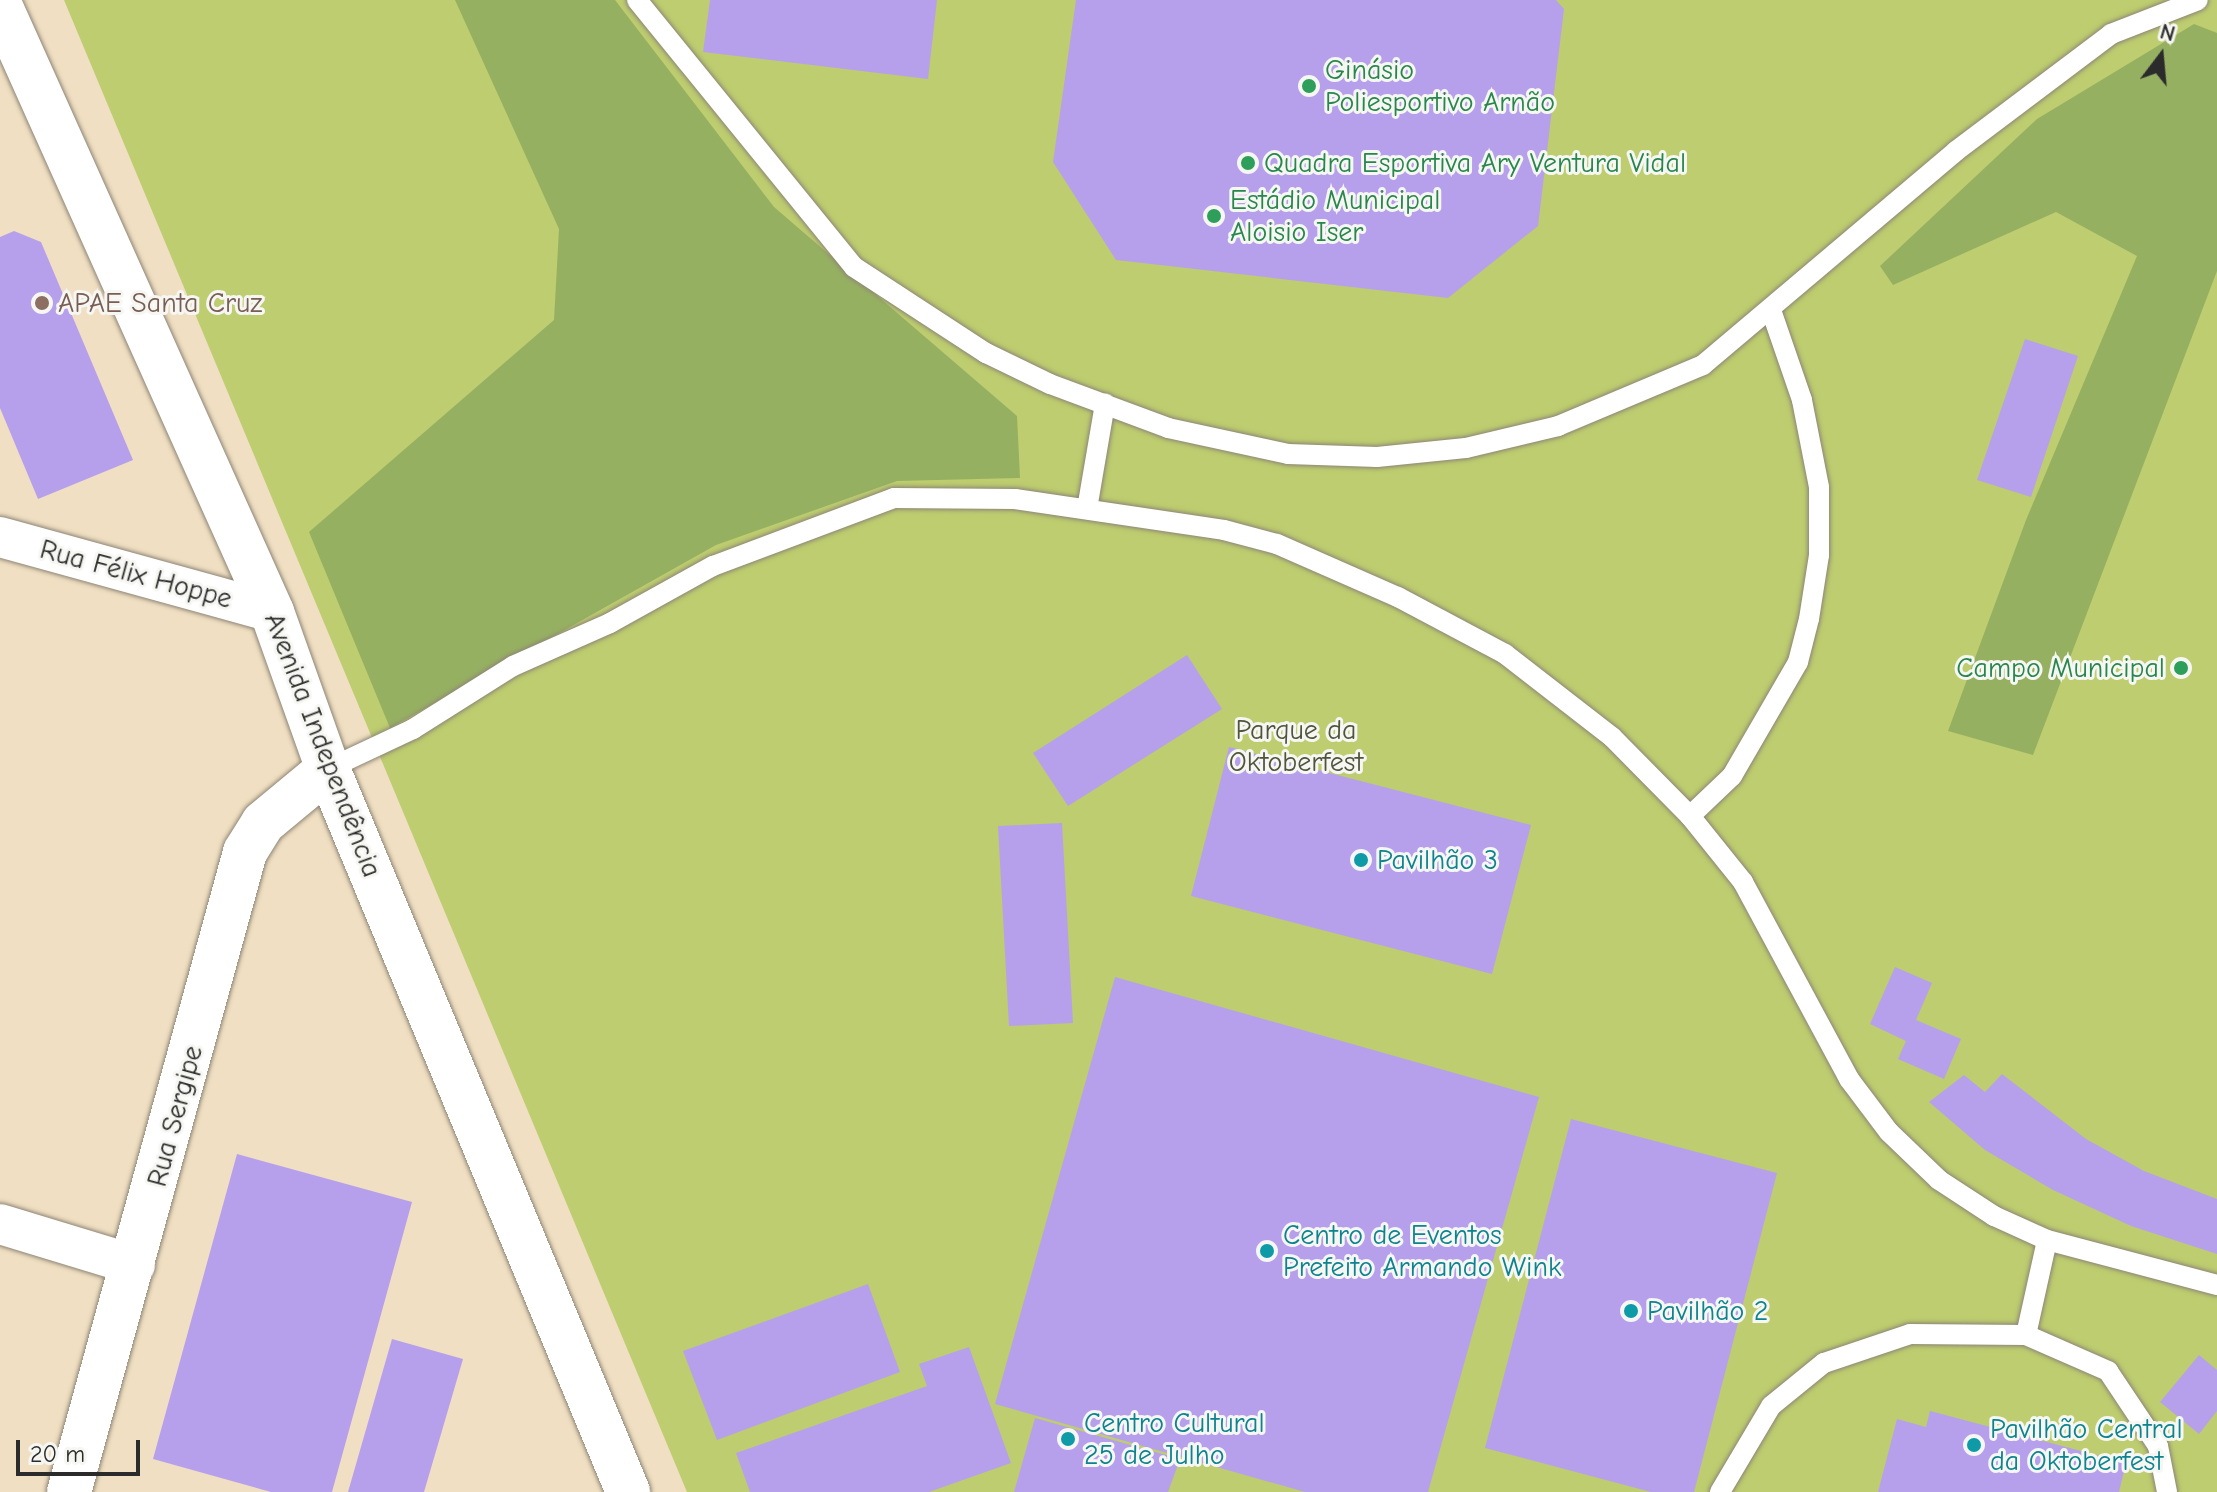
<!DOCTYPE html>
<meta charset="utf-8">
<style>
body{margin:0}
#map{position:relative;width:2217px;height:1492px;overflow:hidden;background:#f0dfc2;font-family:"Comic Neue",sans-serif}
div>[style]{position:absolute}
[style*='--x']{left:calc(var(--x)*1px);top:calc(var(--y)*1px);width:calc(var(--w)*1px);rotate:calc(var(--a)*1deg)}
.green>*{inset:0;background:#bdcd6f}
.forest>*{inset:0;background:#96b062}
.building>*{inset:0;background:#b6a0ec}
.roads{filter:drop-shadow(0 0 2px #8e8576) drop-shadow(0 0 2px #8e8576)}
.service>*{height:20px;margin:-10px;padding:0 10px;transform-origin:10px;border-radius:10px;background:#fff}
.minor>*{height:40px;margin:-20px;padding:0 20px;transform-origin:20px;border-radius:20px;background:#fff}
.tertiary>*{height:44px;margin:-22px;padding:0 22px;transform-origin:22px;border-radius:22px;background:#fff}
.secondary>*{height:44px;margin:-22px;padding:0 22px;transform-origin:22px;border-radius:22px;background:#fff}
.dots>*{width:22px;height:22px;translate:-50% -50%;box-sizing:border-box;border:4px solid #f6f6f2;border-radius:50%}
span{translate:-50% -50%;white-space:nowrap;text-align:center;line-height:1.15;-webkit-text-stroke:6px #f6f6f2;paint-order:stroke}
.leisure-label{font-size:28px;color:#27864d}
.left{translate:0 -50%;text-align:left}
.right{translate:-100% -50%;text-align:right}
.education-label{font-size:28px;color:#785e54}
.street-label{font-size:28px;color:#2b2b2b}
.park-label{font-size:28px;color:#50543c}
.culture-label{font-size:28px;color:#0d838f}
.north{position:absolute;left:2121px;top:16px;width:80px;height:80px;-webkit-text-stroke:6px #f6f6f2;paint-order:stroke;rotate:16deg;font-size:22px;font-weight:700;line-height:32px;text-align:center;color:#2b2b2b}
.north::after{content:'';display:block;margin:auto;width:28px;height:36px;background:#2b2b2b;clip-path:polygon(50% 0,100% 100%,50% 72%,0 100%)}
.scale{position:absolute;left:16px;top:1440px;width:124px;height:36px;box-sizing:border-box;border:4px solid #2b2b2b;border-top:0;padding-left:10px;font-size:24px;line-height:28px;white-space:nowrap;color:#2b2b2b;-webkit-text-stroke:6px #f6f6f2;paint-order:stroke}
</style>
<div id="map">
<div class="green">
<div style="clip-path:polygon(64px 0,2217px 0,2217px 1492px,687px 1492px)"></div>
</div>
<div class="forest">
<div style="clip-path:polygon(455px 0,615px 0,774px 207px,1017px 416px,1020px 478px,897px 481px,716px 545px,390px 728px,309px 532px,554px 320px,559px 229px)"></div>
<div style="clip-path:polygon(2194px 24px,2217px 33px,2217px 271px,2033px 755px,1948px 731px,2026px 520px,2137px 256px,2056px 212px,1893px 285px,1880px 266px,2037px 119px)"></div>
</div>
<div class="building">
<div style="clip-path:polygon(710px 0,937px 0,928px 79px,703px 52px)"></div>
<div style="clip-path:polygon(1076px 0,1556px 0,1564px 9px,1538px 226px,1448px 298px,1116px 260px,1053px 162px)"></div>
<div style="clip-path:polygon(14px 231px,41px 242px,133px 460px,38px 499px,0 408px,0 237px)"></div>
<div style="clip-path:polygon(2025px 339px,2078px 356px,2031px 497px,1977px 480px)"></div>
<div style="clip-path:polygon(1187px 655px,1222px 709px,1068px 806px,1033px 753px)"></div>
<div style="clip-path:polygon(1229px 747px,1531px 825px,1492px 974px,1191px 896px)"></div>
<div style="clip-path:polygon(1062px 823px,1073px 1023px,1009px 1026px,998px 826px)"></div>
<div style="clip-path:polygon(1895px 967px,1932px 983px,1916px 1020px,1961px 1039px,1944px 1079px,1898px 1059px,1906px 1041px,1870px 1024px)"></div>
<div style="clip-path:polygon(1115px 977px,1539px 1097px,1428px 1492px,1305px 1492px,995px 1404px)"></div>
<div style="clip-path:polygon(2002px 1074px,2086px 1139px,2144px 1171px,2217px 1199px,2217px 1254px,2131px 1226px,2053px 1190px,1985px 1150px,1929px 1102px,1964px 1075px,1985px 1092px)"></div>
<div style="clip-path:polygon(1571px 1119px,1777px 1173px,1694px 1492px,1651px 1492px,1485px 1448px)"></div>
<div style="clip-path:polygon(237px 1154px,412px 1202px,332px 1492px,271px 1492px,153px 1459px)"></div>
<div style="clip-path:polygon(868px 1284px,900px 1372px,717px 1440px,683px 1351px)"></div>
<div style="clip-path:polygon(392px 1339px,463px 1359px,424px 1492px,348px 1492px)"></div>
<div style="clip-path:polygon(969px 1347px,1011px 1463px,929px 1492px,750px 1492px,736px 1453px,927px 1386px,919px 1364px)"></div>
<div style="clip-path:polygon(2199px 1355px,2217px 1370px,2217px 1411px,2199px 1434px,2160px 1402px)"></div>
<div style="clip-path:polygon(1930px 1411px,2126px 1463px,2119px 1492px,1878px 1492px,1897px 1419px,1926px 1427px)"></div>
<div style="clip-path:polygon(1035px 1418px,1180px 1459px,1168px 1492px,1014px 1492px)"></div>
</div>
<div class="roads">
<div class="service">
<div style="--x:637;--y:0;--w:344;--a:50.9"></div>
<div style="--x:854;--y:267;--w:158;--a:33.1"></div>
<div style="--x:986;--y:353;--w:71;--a:25.8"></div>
<div style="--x:1050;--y:384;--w:126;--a:20.4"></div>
<div style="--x:1168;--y:428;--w:123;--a:12.2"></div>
<div style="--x:1288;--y:454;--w:89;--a:1.9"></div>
<div style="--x:1377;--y:457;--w:89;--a:-5.8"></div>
<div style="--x:1466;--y:448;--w:95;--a:-13.4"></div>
<div style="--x:1558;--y:426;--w:157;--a:-22.8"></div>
<div style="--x:1703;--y:365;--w:331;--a:-40.2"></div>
<div style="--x:1956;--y:151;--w:194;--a:-37"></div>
<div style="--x:2111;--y:34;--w:93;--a:-21.3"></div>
<div style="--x:1087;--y:509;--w:107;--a:-80.3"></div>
<div style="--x:328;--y:769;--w:94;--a:-25.2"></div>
<div style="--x:413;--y:729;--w:118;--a:-32.2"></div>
<div style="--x:513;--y:666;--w:106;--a:-23.9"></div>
<div style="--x:610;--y:623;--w:118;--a:-29"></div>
<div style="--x:713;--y:566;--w:193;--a:-20.6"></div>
<div style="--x:894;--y:498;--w:121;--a:0.5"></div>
<div style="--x:1015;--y:499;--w:211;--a:8.4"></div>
<div style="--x:1224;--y:530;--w:55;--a:14.8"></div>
<div style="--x:1277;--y:544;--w:132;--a:23.7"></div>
<div style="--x:1398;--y:597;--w:121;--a:28"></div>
<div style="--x:1505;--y:654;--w:135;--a:37.8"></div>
<div style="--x:1612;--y:737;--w:111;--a:45.4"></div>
<div style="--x:1690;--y:816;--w:85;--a:51.2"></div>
<div style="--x:1743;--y:882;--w:224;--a:61.7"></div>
<div style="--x:1849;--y:1079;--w:66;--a:53"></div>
<div style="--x:1889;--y:1132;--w:69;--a:43.8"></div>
<div style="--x:1939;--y:1180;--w:66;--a:33.2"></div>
<div style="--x:1994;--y:1216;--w:58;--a:24.4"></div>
<div style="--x:2047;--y:1240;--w:176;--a:14.8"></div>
<div style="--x:1690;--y:816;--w:58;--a:-43.6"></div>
<div style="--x:1732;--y:776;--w:132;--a:-59.9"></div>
<div style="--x:1798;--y:662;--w:44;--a:-75.7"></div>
<div style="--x:1809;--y:619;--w:65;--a:-81.1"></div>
<div style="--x:1819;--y:555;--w:68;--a:-90"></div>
<div style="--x:1819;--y:487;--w:89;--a:-101.1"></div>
<div style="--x:1802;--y:400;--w:95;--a:-109"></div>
<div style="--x:2026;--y:1335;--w:97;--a:-77.5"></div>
<div style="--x:1720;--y:1492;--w:100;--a:-59.3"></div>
<div style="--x:1771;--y:1406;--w:68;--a:-39.1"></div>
<div style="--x:1824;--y:1363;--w:91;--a:-18.6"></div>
<div style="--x:1910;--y:1334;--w:116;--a:0.5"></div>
<div style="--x:2026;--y:1335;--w:90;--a:23.7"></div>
<div style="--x:2108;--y:1371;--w:90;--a:56.3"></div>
<div style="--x:2158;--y:1446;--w:47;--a:78.9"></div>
</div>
<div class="minor">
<div style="--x:0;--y:537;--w:282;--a:15.4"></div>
<div style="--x:0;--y:1224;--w:141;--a:16.9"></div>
</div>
<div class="tertiary">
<div style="--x:69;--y:1492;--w:664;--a:-74.62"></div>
<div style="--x:245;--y:852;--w:34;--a:-58"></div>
<div style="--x:263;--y:823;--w:85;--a:-39.7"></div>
</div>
<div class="secondary">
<div style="--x:0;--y:5;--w:665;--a:65.86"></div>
<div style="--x:272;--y:612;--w:167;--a:70.4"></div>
<div style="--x:328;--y:769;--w:783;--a:67.46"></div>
</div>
</div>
<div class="dots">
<div style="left:1309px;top:86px;background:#2e9e5b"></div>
<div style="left:1248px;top:163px;background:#2e9e5b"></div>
<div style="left:1214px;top:216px;background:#2e9e5b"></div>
<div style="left:42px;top:303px;background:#8d6e63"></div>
<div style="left:2181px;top:668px;background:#2e9e5b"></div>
<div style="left:1361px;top:860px;background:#0f9aa8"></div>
<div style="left:1267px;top:1251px;background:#0f9aa8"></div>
<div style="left:1631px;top:1311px;background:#0f9aa8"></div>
<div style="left:1068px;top:1439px;background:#0f9aa8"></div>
<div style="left:1974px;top:1445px;background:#0f9aa8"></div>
</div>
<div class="leisure-label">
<span class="left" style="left:1325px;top:86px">Ginásio<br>Poliesportivo Arnão</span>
<span class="left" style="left:1264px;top:163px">Quadra Esportiva Ary Ventura Vidal</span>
<span class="left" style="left:1230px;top:216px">Estádio Municipal<br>Aloisio Iser</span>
<span class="right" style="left:2165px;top:668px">Campo Municipal</span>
</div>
<div class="education-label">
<span class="left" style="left:58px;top:303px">APAE Santa Cruz</span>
</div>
<div class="street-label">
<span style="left:136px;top:574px;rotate:15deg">Rua Félix Hoppe</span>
<span style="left:323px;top:745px;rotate:69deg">Avenida Independência</span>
<span style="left:175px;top:1116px;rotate:-75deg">Rua Sergipe</span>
</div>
<div class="park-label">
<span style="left:1296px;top:746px">Parque da<br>Oktoberfest</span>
</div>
<div class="culture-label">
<span class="left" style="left:1377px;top:860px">Pavilhão 3</span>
<span class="left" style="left:1283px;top:1251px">Centro de Eventos<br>Prefeito Armando Wink</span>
<span class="left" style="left:1647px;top:1311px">Pavilhão 2</span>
<span class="left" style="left:1084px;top:1439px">Centro Cultural<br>25 de Julho</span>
<span class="left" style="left:1990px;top:1445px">Pavilhão Central<br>da Oktoberfest</span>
</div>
<div class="north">N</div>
<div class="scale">20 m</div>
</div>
